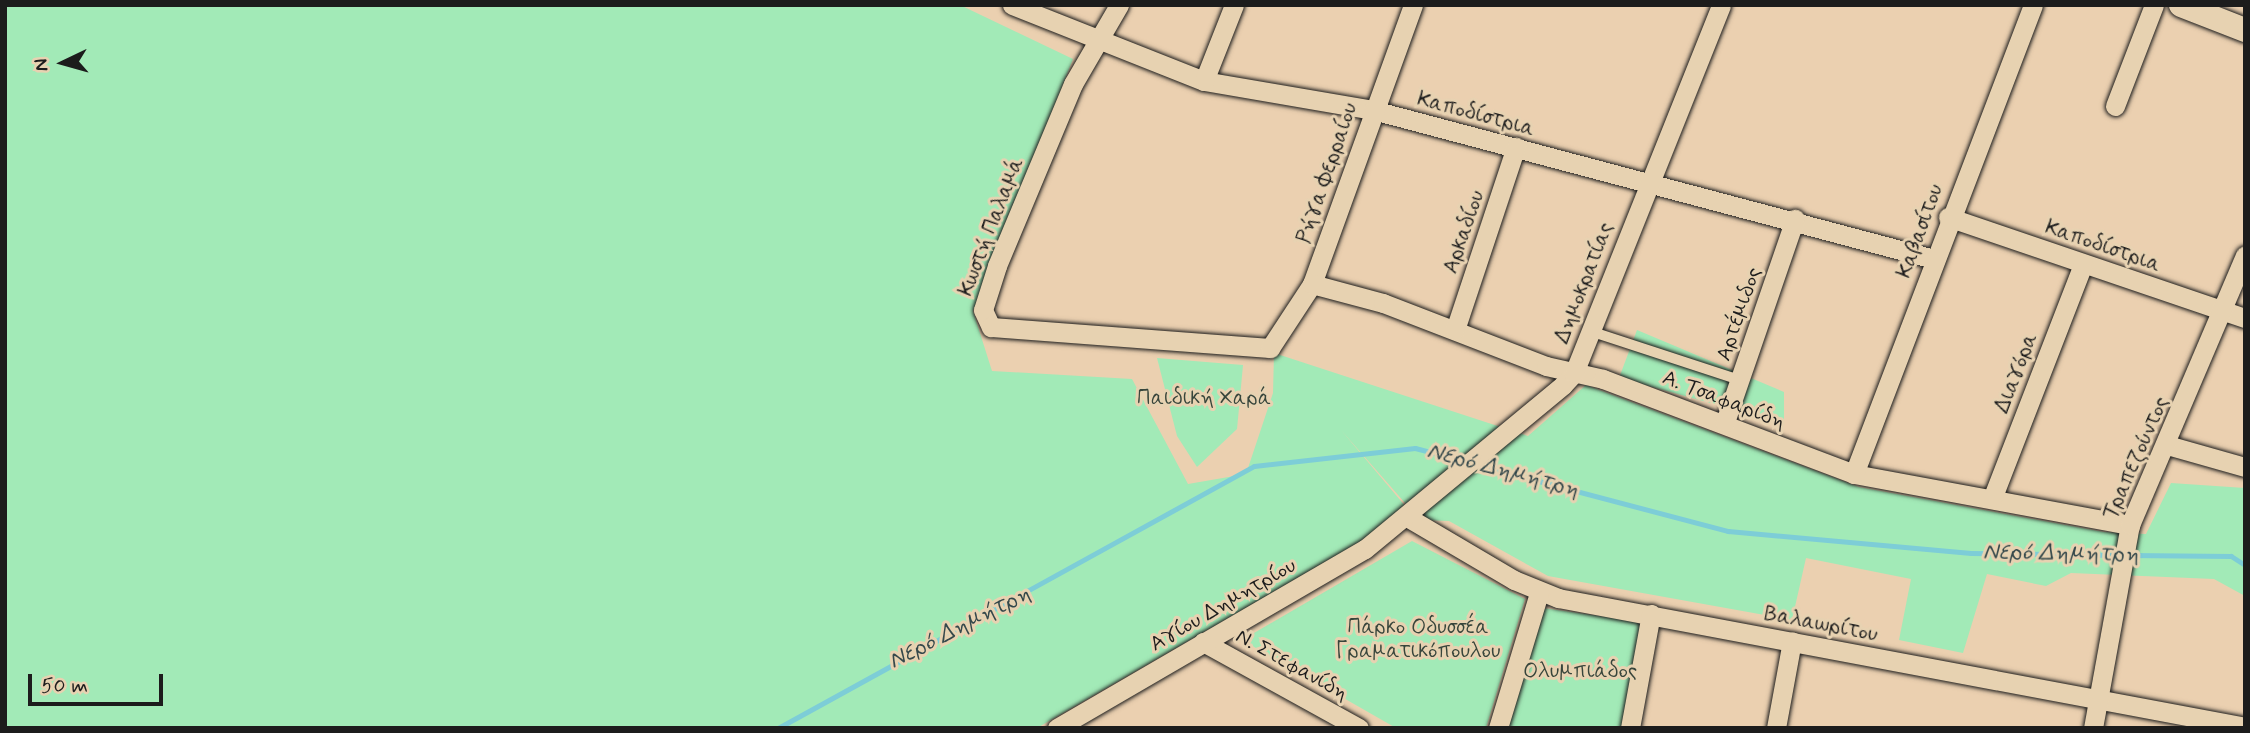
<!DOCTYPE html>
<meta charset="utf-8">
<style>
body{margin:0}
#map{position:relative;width:2250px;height:733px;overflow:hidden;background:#ebd0b0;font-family:Mynerve,sans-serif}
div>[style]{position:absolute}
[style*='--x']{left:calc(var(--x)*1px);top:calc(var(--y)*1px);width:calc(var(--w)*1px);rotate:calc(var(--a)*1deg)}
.green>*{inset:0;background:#a2eab7}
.stream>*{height:5px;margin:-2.5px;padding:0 2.5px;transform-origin:2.5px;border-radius:2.5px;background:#7dcdd7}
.roads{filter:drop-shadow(0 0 2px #1c1c1c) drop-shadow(0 0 2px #1c1c1c)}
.service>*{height:10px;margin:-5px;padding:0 5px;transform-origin:5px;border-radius:5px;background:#e7d2b1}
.minor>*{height:19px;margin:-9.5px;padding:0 9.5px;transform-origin:9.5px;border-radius:9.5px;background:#e7d2b1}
.tertiary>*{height:24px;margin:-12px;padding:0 12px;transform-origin:12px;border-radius:12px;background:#e7d2b1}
span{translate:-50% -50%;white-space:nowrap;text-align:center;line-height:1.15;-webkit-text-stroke:6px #e7d2b1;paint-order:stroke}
.street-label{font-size:21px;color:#1c1c1c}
.park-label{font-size:21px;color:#37453b}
.water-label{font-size:23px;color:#34484b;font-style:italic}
.frame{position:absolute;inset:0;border:7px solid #1c1c1c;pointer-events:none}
.north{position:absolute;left:28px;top:28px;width:70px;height:70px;-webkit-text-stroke:5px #e7d2b1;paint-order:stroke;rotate:265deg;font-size:19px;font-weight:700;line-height:28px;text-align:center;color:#1c1c1c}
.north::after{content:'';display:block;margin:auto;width:24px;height:32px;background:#1c1c1c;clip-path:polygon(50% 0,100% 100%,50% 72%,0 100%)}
.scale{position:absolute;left:28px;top:674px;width:135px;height:32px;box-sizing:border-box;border:4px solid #1c1c1c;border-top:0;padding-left:9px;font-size:21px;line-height:24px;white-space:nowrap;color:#1c1c1c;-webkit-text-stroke:5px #e7d2b1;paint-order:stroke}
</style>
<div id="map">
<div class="green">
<div style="clip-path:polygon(5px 5px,960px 5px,1073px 59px,973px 311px,992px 371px,1132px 379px,1188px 484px,1246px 474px,1273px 393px,1274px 353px,1528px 436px,1586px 385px,1859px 487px,2104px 532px,2146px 534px,2171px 483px,2245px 488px,2245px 596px,2214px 579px,2071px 573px,2046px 586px,1987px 574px,1963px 653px,1899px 640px,1911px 579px,1806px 558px,1792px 620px,1548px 576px,1449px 521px,1420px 520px,1341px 430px,1406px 507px,1367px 538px,1037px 728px,5px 728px)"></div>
<div style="clip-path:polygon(1637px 330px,1784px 392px,1784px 423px,1619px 378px)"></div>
<div style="clip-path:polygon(1157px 358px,1243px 365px,1237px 429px,1197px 467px,1177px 436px)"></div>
<div style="clip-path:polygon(1412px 541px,1525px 599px,1486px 728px,1396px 728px,1242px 640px)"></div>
<div style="clip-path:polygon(1543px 608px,1642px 622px,1624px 728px,1507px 728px)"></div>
</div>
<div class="stream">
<div style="--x:1474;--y:464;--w:263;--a:14.8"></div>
<div style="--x:1728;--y:531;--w:244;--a:5.2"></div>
<div style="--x:1971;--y:553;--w:148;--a:0.8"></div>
<div style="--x:2129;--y:555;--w:102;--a:0.6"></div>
<div style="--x:2231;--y:556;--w:17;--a:33"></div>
<div style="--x:778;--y:728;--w:543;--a:-28.83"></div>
<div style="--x:1254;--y:466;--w:162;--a:-6.4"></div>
<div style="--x:1415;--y:448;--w:52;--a:14.6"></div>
</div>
<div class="roads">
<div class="service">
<div style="--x:1590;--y:331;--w:158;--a:18.1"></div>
</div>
<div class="minor">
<div style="--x:1012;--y:5;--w:206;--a:21.6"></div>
<div style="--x:1204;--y:81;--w:171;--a:9.7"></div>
<div style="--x:1373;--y:110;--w:580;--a:14.87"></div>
<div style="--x:1119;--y:5;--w:91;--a:120.2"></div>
<div style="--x:1073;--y:84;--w:197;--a:112.7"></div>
<div style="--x:997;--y:266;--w:46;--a:107.7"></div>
<div style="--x:983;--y:310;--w:19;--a:65"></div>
<div style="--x:991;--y:327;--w:280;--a:4.3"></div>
<div style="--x:1270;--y:348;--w:77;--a:-56.7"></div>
<div style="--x:1312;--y:284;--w:297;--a:-70.1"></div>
<div style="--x:1204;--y:81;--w:82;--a:-68.5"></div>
<div style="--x:2115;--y:106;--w:108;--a:-68.9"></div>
<div style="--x:1948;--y:217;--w:314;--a:18.8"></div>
<div style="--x:1312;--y:284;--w:73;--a:15"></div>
<div style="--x:1383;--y:303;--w:175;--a:21.1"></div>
<div style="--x:1546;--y:366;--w:58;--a:12.8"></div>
<div style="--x:1603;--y:379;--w:268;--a:20.7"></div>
<div style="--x:1854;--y:474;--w:281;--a:10.5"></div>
<div style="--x:1455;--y:330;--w:193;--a:-71.6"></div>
<div style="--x:1725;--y:422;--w:215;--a:-71"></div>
<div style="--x:2167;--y:445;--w:81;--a:15.8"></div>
<div style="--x:1854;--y:474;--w:502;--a:-69.11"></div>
<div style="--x:1992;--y:499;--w:252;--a:-68.8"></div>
<div style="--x:1407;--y:517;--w:124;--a:30.5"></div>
<div style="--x:1514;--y:580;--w:48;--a:22.2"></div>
<div style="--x:1558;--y:598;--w:699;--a:10.63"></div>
<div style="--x:1203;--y:642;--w:178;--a:28.9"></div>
<div style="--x:1057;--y:728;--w:356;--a:-30.2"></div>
<div style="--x:1365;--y:549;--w:257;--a:-39.6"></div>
<div style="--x:1563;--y:385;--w:16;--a:-47"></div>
<div style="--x:1574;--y:373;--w:396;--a:-68.2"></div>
<div style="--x:1498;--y:728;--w:141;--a:-73.1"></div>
<div style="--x:1630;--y:728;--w:116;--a:-79.6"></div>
<div style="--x:1776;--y:728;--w:88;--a:-79.6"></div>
<div style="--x:2093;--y:728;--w:206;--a:-79.7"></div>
<div style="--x:2130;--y:525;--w:293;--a:-66.9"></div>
</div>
<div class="tertiary">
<div style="--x:2181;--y:5;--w:69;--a:21.3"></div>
</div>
</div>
<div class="street-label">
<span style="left:1476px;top:114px;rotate:15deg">Καποδίστρια</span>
<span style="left:1327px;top:173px;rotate:-71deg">Ρήγα Φερραίου</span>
<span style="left:991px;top:227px;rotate:-69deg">Κωστή Παλαμά</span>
<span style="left:1920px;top:231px;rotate:-70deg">Καβασίτου</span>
<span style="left:1464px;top:232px;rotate:-71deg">Αρκαδίου</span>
<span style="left:2103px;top:246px;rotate:19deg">Καποδίστρια</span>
<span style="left:1584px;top:283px;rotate:-69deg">Δημοκρατίας</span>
<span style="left:1739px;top:314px;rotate:-71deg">Αρτέμιδος</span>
<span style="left:2016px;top:373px;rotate:-69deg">Διαγόρα</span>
<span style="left:1724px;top:400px;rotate:21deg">Α. Τσαφαρίδη</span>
<span style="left:2136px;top:458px;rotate:-66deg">Τραπεζούντος</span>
<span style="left:1223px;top:605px;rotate:-30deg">Αγίου Δημητρίου</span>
<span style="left:1821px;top:624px;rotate:11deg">Βαλαωρίτου</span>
<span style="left:1292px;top:665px;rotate:29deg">Ν. Στεφανίδη</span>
</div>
<div class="park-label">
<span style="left:1204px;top:398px">Παιδική Χαρά</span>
<span style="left:1418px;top:639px">Πάρκο Οδυσσέα<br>Γραματικόπουλου</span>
<span style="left:1580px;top:671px">Ολυμπιάδος</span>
</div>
<div class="water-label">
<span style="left:1503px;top:471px;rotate:15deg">Νερό Δημήτρη</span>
<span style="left:2061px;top:554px;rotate:1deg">Νερό Δημήτρη</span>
<span style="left:960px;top:628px;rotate:-27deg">Νερό Δημήτρη</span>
</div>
<div class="frame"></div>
<div class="north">N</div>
<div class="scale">50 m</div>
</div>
